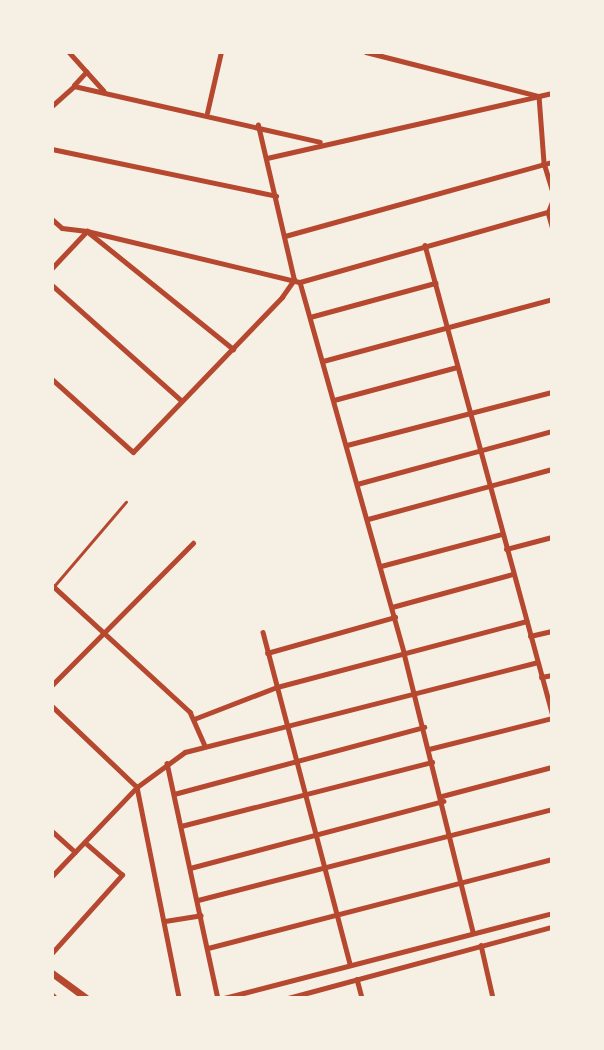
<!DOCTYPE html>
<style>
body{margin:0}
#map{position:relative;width:604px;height:1050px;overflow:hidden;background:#f6efe4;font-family:Signika,sans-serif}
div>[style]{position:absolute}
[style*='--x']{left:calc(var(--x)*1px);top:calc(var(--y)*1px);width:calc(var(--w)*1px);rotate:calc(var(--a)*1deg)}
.service>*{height:2.5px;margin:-1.25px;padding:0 1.25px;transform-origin:1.25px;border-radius:1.25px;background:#b5482f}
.minor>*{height:4.5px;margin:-2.25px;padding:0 2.25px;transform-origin:2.25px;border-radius:2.25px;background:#b5482f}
.tertiary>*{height:5px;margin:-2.5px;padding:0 2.5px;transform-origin:2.5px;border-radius:2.5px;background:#b5482f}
.primary>*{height:7px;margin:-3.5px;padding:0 3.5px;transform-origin:3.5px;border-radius:3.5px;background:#b5482f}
span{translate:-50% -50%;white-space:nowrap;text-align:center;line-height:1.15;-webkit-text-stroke:5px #f6efe4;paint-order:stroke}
.frame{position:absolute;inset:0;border:54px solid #f6efe4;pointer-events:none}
</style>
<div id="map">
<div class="service">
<div style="--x:55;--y:585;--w:109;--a:-49.5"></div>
</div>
<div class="minor">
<div style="--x:69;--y:52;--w:52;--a:48.1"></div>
<div style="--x:366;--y:52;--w:179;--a:14.3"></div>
<div style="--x:539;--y:96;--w:13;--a:-13"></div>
<div style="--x:74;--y:85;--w:18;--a:-47"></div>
<div style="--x:52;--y:106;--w:30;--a:-42"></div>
<div style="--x:74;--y:86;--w:252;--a:12.8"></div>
<div style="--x:207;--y:113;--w:63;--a:-77.1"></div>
<div style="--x:52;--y:149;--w:229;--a:11.8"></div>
<div style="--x:267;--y:158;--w:279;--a:-12.8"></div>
<div style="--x:539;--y:96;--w:67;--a:85.7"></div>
<div style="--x:544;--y:163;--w:28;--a:73"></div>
<div style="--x:548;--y:212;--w:15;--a:74"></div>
<div style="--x:548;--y:212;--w:11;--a:-68"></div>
<div style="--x:52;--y:219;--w:13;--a:42"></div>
<div style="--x:62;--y:228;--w:25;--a:7"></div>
<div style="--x:87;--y:231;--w:188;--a:38.9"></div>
<div style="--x:285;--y:236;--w:277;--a:-15.5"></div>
<div style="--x:425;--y:245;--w:486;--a:74.8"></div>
<div style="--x:52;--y:268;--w:51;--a:-46.6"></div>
<div style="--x:87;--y:231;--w:219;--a:13.5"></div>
<div style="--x:300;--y:282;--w:258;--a:-15.8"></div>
<div style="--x:300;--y:282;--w:385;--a:74.3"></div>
<div style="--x:404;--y:653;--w:287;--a:76.1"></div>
<div style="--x:52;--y:285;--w:174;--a:41.7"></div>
<div style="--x:310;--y:317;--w:130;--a:-15.2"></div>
<div style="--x:323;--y:361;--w:237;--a:-15.1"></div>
<div style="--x:52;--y:379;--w:109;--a:42"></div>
<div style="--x:133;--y:452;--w:215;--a:-46.1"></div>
<div style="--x:282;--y:297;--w:21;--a:-55"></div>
<div style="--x:294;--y:280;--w:159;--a:-103.1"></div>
<div style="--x:334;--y:400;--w:127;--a:-15"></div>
<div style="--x:347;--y:445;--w:212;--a:-14.5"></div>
<div style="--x:357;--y:484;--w:202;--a:-15.2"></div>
<div style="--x:368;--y:519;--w:191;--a:-15.2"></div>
<div style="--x:506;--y:549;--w:48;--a:-14.6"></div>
<div style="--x:381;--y:566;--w:125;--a:-14.8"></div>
<div style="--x:52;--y:585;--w:188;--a:42.6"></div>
<div style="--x:190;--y:712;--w:36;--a:66"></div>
<div style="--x:392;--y:607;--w:125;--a:-15.3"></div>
<div style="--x:263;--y:632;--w:342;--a:75.3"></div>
<div style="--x:530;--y:636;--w:23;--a:-13"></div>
<div style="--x:267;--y:653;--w:133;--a:-15.7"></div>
<div style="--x:541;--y:677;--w:11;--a:-10"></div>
<div style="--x:52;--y:685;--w:200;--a:-45.2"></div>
<div style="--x:52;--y:706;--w:117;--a:43.6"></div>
<div style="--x:137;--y:787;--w:215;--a:78.7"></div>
<div style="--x:194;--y:719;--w:89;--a:-21.1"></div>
<div style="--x:277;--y:687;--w:258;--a:-14.8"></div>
<div style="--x:429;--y:749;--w:127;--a:-14.1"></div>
<div style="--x:167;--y:763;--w:240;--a:77.8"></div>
<div style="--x:174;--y:794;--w:259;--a:-15"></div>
<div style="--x:442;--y:796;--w:114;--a:-14.8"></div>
<div style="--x:181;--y:826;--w:259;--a:-14.3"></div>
<div style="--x:52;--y:831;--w:31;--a:42"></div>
<div style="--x:190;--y:868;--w:262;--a:-14.8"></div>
<div style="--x:52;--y:876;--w:123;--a:-46.3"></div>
<div style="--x:137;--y:787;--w:59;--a:-36.1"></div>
<div style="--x:185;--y:752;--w:363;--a:-14.3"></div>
<div style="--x:198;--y:900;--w:366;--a:-14.4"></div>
<div style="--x:165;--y:921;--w:36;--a:-9"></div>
<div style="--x:481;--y:945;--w:54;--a:77.2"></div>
<div style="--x:208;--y:948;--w:355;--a:-14.5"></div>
<div style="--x:52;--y:953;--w:105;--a:-48.1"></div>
<div style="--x:122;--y:875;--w:49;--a:-139.1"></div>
<div style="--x:357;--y:979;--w:20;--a:75"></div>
</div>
<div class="tertiary">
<div style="--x:224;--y:998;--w:339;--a:-14.5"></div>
<div style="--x:288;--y:998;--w:273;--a:-15.1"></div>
</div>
<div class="primary">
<div style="--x:52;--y:973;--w:42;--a:36.3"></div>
<div style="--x:52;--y:996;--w:3;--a:45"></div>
</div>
<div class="frame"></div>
</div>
